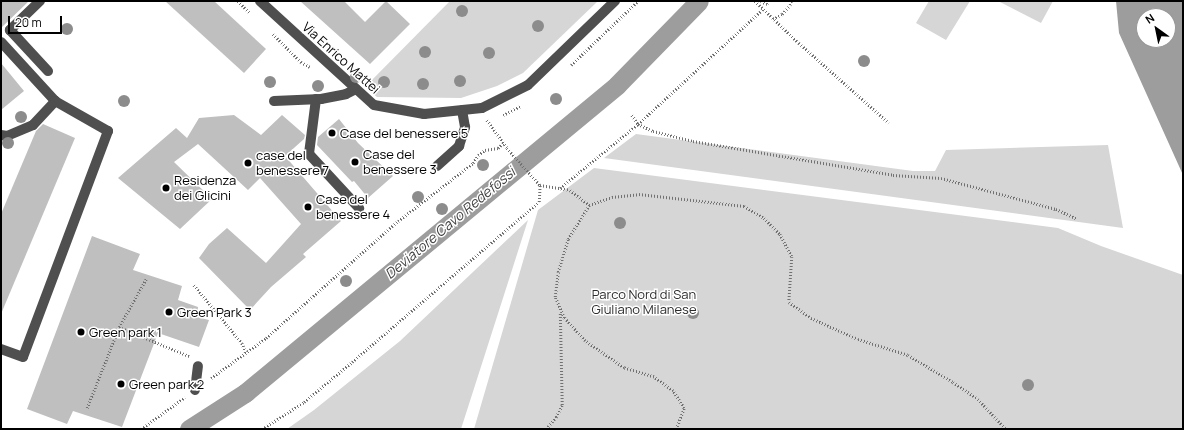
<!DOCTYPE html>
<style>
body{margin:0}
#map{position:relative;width:1184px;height:430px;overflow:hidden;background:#fff;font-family:Manrope,sans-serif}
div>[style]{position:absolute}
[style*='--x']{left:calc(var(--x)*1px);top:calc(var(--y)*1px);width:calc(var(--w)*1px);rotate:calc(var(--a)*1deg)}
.green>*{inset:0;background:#d6d6d6}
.water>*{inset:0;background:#9d9d9d}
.canal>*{height:19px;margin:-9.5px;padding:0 9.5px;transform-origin:9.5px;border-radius:9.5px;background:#9d9d9d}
.building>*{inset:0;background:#bfbfbf}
.path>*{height:2.5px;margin-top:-1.25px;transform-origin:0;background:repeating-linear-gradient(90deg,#717171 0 1px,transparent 0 3px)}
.minor>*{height:10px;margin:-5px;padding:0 5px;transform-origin:5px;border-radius:5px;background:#4f4f4f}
.trees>*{width:12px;height:12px;margin:-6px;border-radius:50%;background:#8c8c8c}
.dots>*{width:11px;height:11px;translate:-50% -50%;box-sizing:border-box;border:2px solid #fff;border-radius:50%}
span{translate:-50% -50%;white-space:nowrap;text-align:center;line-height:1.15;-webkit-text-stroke:3px #fff;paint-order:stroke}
.street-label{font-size:13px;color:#000}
.poi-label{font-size:13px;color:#000}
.left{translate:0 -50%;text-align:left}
.park-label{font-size:13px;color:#2d2d2d}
.water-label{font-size:14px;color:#3e3e3e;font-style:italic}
.frame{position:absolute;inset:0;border:2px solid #000;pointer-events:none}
.north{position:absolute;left:1136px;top:8px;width:40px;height:40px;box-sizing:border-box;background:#fff;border:1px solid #999;border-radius:50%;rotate:327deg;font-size:11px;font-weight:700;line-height:16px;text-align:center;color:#000}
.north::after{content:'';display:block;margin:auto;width:14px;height:18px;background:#000;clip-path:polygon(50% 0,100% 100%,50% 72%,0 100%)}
.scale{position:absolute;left:8px;top:16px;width:54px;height:18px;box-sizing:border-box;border:2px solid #000;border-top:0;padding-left:5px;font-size:12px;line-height:14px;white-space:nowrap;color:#000;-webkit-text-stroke:3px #fff;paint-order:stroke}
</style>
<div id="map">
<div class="green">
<div style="clip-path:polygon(450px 1px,598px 1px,523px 73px,497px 86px,461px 98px,377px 97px,365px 87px)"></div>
<div style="clip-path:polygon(929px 1px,970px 1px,946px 40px,916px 23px)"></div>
<div style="clip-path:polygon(998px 1px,1053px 1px,1041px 23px)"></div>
<div style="clip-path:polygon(636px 134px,913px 171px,935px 171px,946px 150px,1108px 145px,1123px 228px,604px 158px)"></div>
<div style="clip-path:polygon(594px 168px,1058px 228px,1101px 246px,1183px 275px,1183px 429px,474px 429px,538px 210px)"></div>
<div style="clip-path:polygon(528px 220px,461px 429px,287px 429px,314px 410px,400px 341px)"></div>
</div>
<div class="water">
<div style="clip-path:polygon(evenodd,1116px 1px,1183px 1px,1183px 175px,1119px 33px,1116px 1px,1144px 16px,1168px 16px,1168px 40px,1144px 40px,1144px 16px)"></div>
</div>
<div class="canal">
<div style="--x:189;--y:429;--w:67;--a:-32.7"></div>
<div style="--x:245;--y:393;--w:483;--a:-39.6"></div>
<div style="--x:617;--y:85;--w:117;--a:-45.7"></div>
</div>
<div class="building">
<div style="clip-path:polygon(1px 1px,29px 1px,1px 28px)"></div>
<div style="clip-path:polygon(165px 1px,214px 1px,266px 49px,244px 73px)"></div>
<div style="clip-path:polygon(300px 1px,344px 1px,365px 22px,386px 1px,410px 24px,370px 64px)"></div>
<div style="clip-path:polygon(1px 63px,24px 91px,1px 110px)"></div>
<div style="clip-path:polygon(234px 115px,261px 135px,282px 115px,305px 135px,304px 139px,285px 156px,341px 221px,303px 254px,306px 257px,271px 287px,250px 310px,199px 258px,209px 244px,227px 228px,266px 263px,301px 224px,260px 178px,248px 190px,198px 144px,174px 162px,212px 199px,180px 229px,118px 178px,176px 128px,187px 138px,199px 118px)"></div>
<div style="clip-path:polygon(339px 119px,358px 143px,393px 176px,368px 198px,354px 181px,352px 182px,317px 145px,318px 137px)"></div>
<div style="clip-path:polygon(43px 124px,75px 138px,1px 314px,1px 214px,36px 131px)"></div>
<div style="clip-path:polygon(92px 236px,140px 254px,133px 270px,182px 286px,178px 300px,198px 307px,197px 317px,209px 320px,199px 347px,158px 333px,122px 427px,73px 411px,67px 424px,27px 409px)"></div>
</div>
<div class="path">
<div style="--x:238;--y:1;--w:16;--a:45"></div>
<div style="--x:755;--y:1;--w:61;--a:43.7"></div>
<div style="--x:799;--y:43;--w:120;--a:41.6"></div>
<div style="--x:761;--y:1;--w:7;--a:27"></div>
<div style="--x:767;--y:4;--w:3;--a:-72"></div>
<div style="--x:773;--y:19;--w:10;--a:-29"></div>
<div style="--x:782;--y:14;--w:12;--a:-48"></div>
<div style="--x:790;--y:5;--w:4;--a:-76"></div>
<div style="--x:273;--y:34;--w:40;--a:45"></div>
<div style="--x:301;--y:62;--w:10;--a:29"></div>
<div style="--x:571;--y:65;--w:93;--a:-43.7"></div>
<div style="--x:503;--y:115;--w:20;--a:-27"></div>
<div style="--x:632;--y:115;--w:11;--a:56"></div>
<div style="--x:638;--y:124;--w:17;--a:25"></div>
<div style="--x:653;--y:131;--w:41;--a:14"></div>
<div style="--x:693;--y:141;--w:203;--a:9.6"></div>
<div style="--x:893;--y:175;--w:48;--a:3.6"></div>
<div style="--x:941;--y:178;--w:119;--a:15.1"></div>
<div style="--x:1056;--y:209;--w:23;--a:25"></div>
<div style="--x:487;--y:120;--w:34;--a:54"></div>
<div style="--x:507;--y:148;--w:50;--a:48.3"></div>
<div style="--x:540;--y:185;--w:30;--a:9"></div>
<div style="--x:570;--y:190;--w:24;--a:38"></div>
<div style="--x:560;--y:188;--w:101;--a:-39.4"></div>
<div style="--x:638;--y:124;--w:170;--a:-42.6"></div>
<div style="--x:194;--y:285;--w:75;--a:50.4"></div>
<div style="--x:242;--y:343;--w:11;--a:68"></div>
<div style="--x:119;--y:327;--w:76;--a:22.5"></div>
<div style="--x:211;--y:378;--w:68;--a:-36"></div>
<div style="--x:266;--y:338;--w:176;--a:-41.6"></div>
<div style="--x:398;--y:221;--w:95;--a:-37.7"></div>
<div style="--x:473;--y:163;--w:9;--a:-58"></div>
<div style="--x:478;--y:155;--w:9;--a:-36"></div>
<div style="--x:485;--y:150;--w:13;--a:-9"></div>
<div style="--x:498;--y:148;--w:7;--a:-45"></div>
<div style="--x:87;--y:408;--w:87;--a:-68.4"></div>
<div style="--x:119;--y:327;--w:55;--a:-60.6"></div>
<div style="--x:141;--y:429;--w:54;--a:-36"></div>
<div style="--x:262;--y:429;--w:50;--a:-32.7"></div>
<div style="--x:304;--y:402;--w:62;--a:-39.8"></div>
<div style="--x:352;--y:362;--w:246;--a:-40.6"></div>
<div style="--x:539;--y:202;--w:17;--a:-87"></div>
<div style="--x:546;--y:429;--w:16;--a:-50"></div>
<div style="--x:556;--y:417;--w:13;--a:-63"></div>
<div style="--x:562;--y:405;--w:93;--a:-91.2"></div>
<div style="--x:676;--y:429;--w:22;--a:-69"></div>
<div style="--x:684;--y:408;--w:20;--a:-123"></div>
<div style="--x:673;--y:391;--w:24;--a:-144"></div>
<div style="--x:654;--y:377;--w:31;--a:-163"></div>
<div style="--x:624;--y:368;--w:47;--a:-145.3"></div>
<div style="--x:585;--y:341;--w:31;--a:-132"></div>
<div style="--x:564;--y:318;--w:23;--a:-113"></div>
<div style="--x:555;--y:297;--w:25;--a:-83"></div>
<div style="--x:558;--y:272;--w:34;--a:-73"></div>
<div style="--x:568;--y:239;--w:40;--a:-58"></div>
<div style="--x:589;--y:205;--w:24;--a:-19"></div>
<div style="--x:612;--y:197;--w:27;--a:-6"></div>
<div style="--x:639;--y:194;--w:106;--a:6.5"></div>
<div style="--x:744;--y:206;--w:23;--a:31"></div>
<div style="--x:764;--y:218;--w:23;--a:45"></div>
<div style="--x:780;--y:234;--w:26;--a:62"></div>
<div style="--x:792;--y:257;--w:45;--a:93.8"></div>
<div style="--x:789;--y:302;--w:27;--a:36"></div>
<div style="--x:811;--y:318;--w:51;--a:24.1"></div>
<div style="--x:858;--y:339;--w:52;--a:17.7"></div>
<div style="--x:908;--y:355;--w:52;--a:31"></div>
<div style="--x:953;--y:382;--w:30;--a:34"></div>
<div style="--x:978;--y:399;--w:41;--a:47"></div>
</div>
<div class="minor">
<div style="--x:40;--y:1;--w:42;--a:136"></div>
<div style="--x:10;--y:30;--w:56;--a:47.2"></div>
<div style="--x:260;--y:1;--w:154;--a:42.4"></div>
<div style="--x:374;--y:105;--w:51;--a:10.2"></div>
<div style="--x:424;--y:114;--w:58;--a:-5.9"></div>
<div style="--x:482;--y:108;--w:51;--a:-26.6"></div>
<div style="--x:528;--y:85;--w:121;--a:-44"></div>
<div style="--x:1;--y:42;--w:80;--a:47.5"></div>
<div style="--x:316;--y:99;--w:55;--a:97.3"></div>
<div style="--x:309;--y:154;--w:74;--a:47.2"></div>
<div style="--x:274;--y:101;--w:47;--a:-2.4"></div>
<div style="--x:321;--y:99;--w:25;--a:-11"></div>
<div style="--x:346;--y:94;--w:11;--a:-27"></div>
<div style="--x:1;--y:135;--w:6;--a:9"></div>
<div style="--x:7;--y:136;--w:28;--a:-23"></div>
<div style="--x:33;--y:125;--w:33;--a:-47"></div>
<div style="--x:55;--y:101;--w:61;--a:29.5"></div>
<div style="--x:108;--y:131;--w:241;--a:110.6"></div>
<div style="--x:23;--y:357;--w:23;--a:-160"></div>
<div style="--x:437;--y:166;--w:30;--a:-42"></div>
<div style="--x:459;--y:146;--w:20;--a:-72"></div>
<div style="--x:465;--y:127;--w:17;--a:-100"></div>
<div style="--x:195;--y:390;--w:24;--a:-83"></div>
</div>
<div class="trees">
<div style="left:462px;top:11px"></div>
<div style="left:538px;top:26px"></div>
<div style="left:67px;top:29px"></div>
<div style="left:425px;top:52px"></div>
<div style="left:489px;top:53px"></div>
<div style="left:864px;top:61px"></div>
<div style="left:356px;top:77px"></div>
<div style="left:460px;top:81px"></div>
<div style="left:270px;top:82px"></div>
<div style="left:384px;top:82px"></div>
<div style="left:423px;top:84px"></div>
<div style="left:318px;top:86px"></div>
<div style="left:556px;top:99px"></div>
<div style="left:124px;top:101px"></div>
<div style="left:21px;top:117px"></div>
<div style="left:8px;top:143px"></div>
<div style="left:483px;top:165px"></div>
<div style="left:418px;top:197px"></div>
<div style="left:442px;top:209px"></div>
<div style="left:620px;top:223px"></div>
<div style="left:346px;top:281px"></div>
<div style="left:693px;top:313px"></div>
<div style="left:1028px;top:385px"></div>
</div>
<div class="dots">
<div style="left:332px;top:133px;background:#000"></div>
<div style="left:355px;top:162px;background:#000"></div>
<div style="left:248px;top:163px;background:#000"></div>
<div style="left:166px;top:188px;background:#000"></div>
<div style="left:308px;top:207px;background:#000"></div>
<div style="left:169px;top:312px;background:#000"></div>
<div style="left:81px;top:332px;background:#000"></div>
<div style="left:121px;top:384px;background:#000"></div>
</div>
<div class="street-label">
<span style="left:341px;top:58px;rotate:42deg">Via Enrico Mattei</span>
</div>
<div class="poi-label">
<span class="left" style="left:340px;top:133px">Case del benessere 5</span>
<span class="left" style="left:363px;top:162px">Case del<br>benessere 3</span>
<span class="left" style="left:256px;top:163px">case del<br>benessere 7</span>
<span class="left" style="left:174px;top:188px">Residenza<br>dei Glicini</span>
<span class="left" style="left:316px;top:207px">Case del<br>benessere 4</span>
<span class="left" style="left:177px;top:312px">Green Park 3</span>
<span class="left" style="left:89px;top:332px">Green park 1</span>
<span class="left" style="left:129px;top:384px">Green park 2</span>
</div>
<div class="park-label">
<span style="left:644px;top:302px">Parco Nord di San<br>Giuliano Milanese</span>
</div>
<div class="water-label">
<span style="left:450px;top:223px;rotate:-40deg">Deviatore Cavo Redefossi</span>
</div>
<div class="frame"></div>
<div class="north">N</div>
<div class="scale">20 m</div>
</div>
